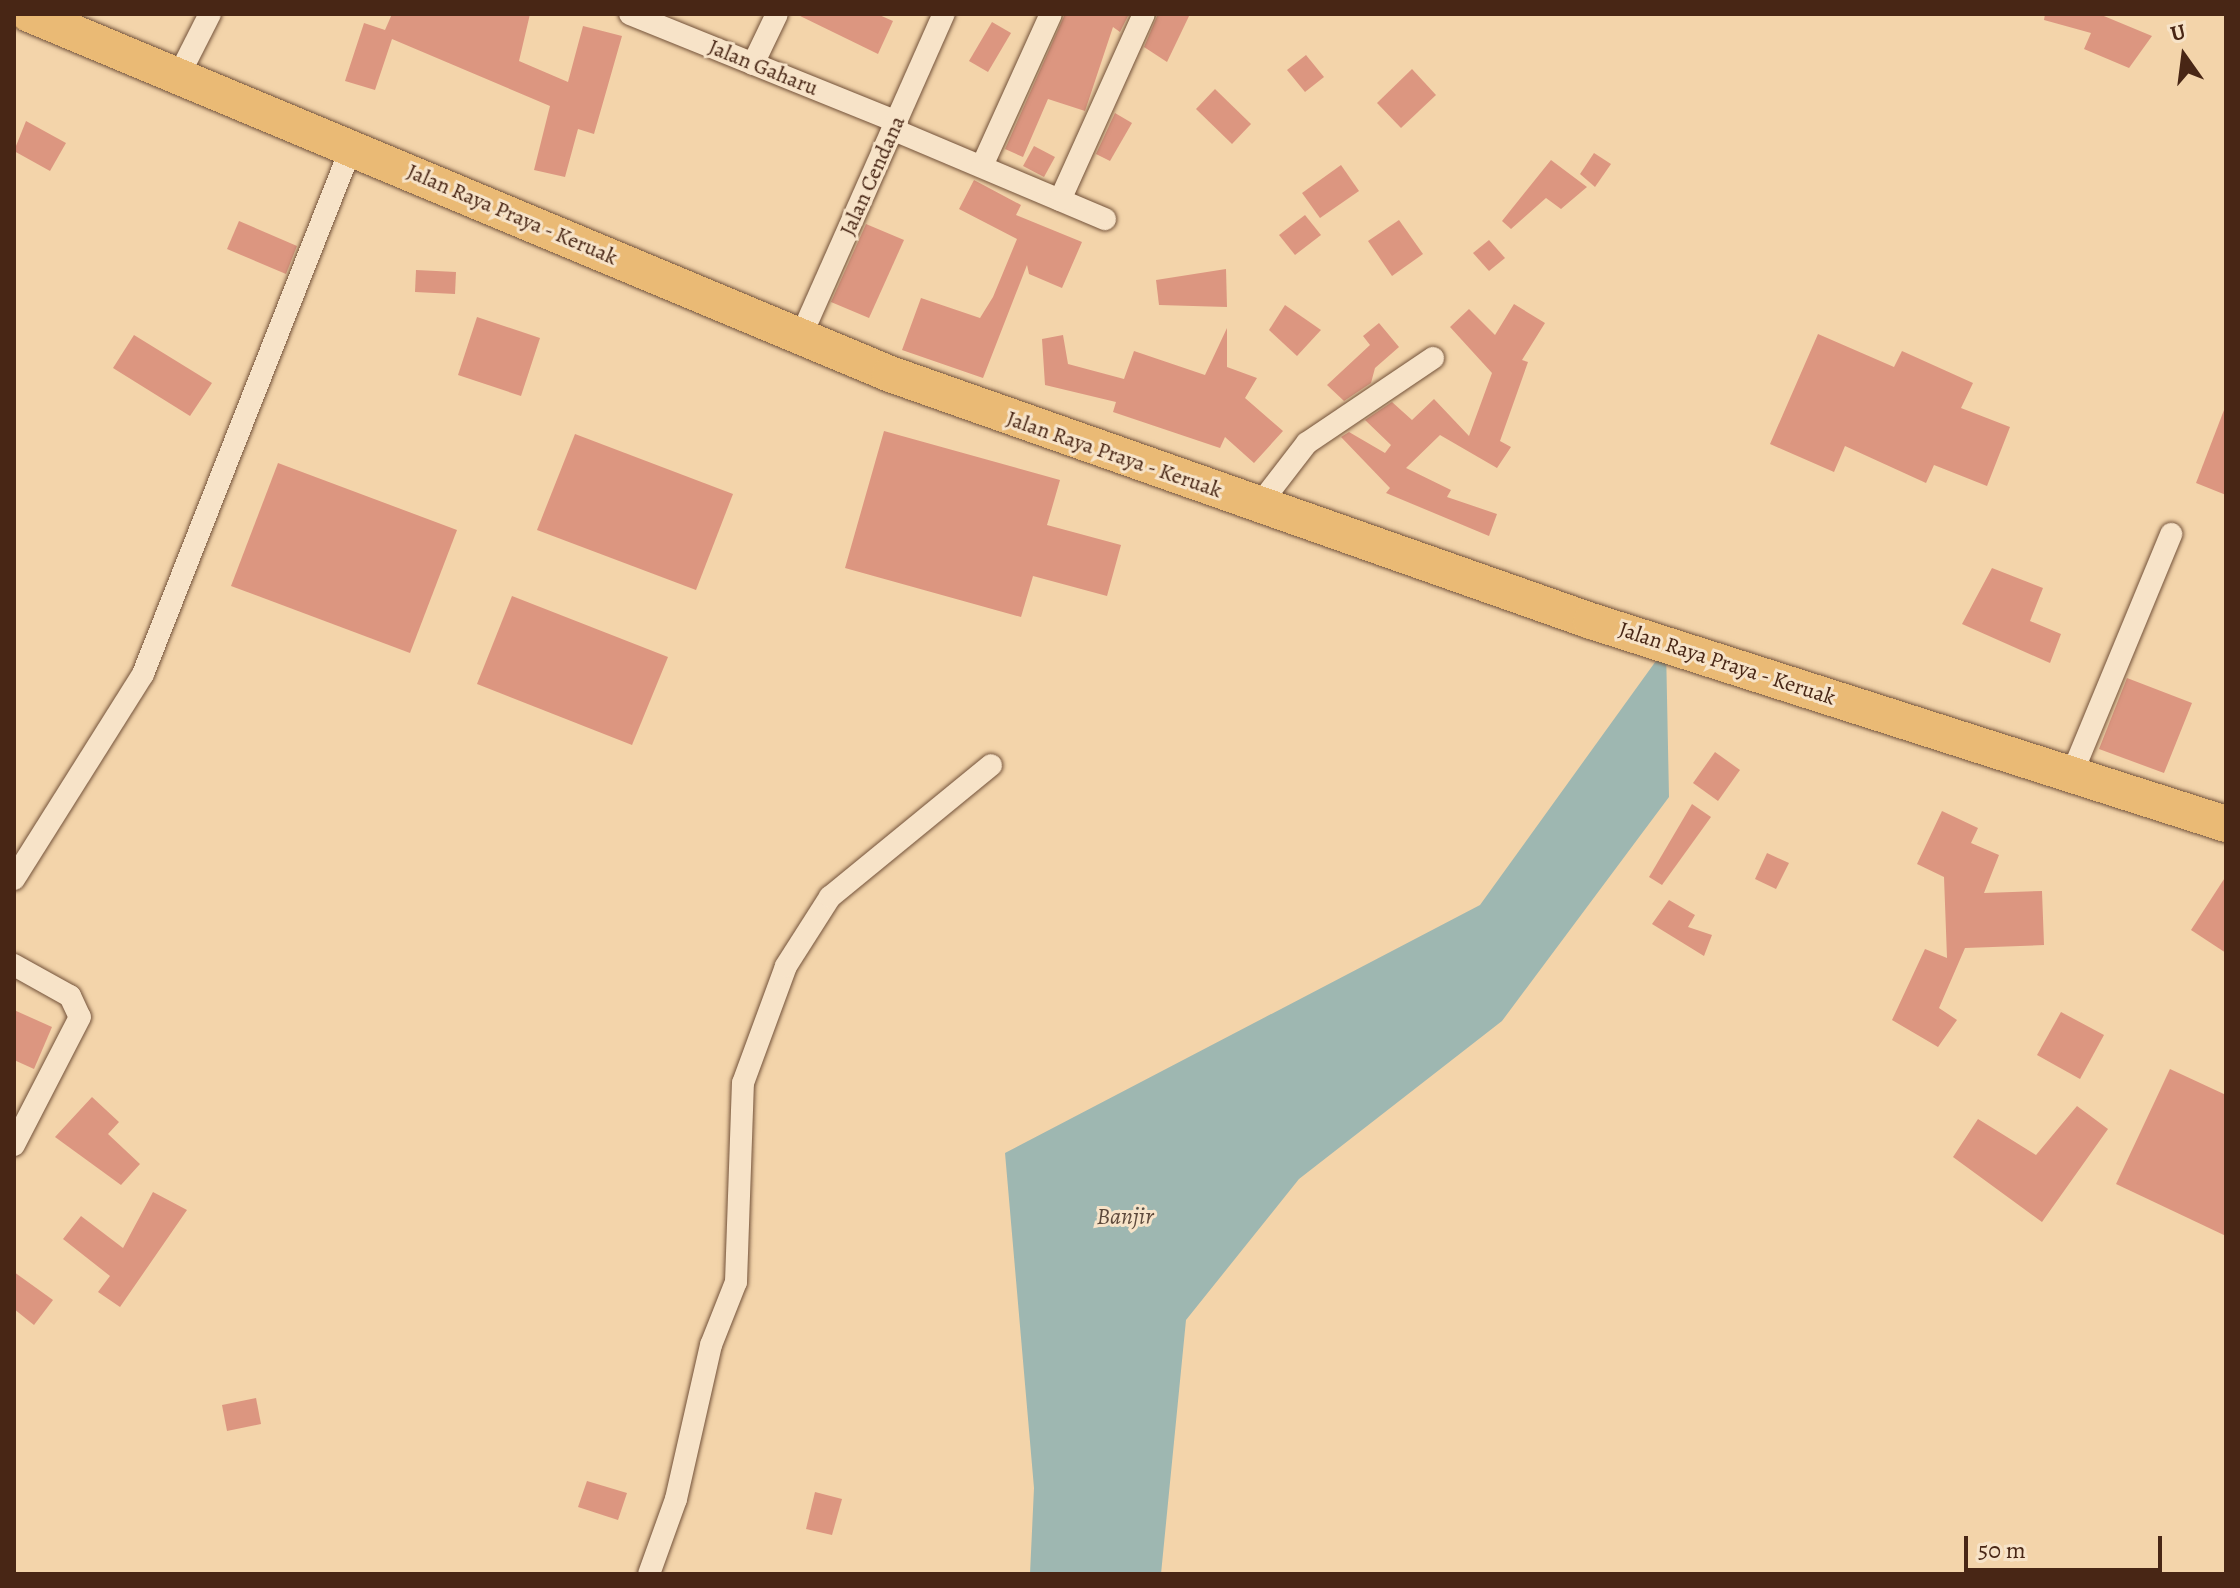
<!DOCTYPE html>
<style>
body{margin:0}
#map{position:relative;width:2240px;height:1588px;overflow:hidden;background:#f3d4aa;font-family:Alegreya,serif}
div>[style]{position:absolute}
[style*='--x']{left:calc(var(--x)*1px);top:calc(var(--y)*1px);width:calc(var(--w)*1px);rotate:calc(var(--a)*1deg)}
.water>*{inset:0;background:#9eb7b1}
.building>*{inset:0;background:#dc9680}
.roads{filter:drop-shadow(0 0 2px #73523a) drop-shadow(0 0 2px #73523a)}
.street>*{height:22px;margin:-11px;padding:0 11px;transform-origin:11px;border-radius:11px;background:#f7e3c8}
.primary>*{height:36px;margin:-18px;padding:0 18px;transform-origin:18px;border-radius:18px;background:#eaba75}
span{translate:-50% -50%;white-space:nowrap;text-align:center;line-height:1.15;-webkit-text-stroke:6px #f7e3c8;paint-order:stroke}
.street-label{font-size:22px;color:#482615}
.water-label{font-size:24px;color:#5e4a3c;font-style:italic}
.frame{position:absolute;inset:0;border:16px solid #482615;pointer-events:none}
.north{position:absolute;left:2144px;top:16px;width:80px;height:80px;-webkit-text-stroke:6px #f7e3c8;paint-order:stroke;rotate:346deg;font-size:22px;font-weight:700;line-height:32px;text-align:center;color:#482615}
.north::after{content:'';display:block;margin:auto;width:28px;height:36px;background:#482615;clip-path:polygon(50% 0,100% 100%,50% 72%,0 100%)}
.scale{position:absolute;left:1964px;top:1536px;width:198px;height:36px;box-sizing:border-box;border:4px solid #482615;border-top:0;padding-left:10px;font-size:24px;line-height:28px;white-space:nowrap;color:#482615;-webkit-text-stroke:6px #f7e3c8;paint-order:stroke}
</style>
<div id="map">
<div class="water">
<div style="clip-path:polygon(1666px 647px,1669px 797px,1502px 1021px,1299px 1179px,1186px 1320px,1161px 1574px,1030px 1574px,1034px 1488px,1005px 1153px,1480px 905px)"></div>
</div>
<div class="building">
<div style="clip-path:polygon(392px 14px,530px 14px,519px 61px,568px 82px,583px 26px,622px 36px,594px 134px,578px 129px,565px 177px,534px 170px,550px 106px,392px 39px,375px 90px,345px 81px,364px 23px,385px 30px)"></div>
<div style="clip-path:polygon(796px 14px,877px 14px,893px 21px,878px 54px)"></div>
<div style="clip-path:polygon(1065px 14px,1129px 14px,1120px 32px,1113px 27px,1085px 111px,1048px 99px,1023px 157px,1005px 149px)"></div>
<div style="clip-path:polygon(1158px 14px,1190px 14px,1167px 62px,1144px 47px)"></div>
<div style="clip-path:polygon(2045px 14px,2099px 14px,2152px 36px,2129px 68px,2084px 49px,2091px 33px,2044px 20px)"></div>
<div style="clip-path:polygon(992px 22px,1011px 33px,988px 72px,969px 61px)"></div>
<div style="clip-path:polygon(1306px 55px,1324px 77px,1305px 92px,1287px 70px)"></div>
<div style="clip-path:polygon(1412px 69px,1436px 95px,1401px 128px,1377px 103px)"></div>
<div style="clip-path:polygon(1215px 89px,1251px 124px,1232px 144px,1196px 109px)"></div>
<div style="clip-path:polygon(1115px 113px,1132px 123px,1110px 161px,1096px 154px)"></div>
<div style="clip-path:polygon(26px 121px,66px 143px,50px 171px,14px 151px)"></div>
<div style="clip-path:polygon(1034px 146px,1055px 157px,1044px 177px,1023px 166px)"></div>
<div style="clip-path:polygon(1594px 153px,1611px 164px,1595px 187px,1580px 174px)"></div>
<div style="clip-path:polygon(1551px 160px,1587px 187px,1561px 209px,1546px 198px,1511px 229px,1502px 221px)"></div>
<div style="clip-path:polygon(1341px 165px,1359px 191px,1320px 218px,1302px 193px)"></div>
<div style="clip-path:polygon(974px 180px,1021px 205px,1016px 215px,1082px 242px,1062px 288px,1029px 274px,1027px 265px,983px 378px,902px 350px,921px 298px,980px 318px,993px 297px,1017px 239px,959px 209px)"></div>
<div style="clip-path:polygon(1305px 215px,1321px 235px,1295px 255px,1279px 235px)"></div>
<div style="clip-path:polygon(1399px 220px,1423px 254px,1392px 276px,1368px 241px)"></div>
<div style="clip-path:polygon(239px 221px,297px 246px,286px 274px,227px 249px)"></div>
<div style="clip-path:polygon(866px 224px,904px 240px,869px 318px,831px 302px)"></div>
<div style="clip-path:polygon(1489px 240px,1505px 258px,1489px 271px,1473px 253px)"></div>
<div style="clip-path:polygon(1226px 269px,1227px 307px,1159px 305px,1156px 280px)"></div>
<div style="clip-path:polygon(416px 270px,456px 272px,455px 294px,415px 292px)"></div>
<div style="clip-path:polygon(1514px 304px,1545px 323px,1522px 360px,1528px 362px,1500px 441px,1511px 447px,1497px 468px,1440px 435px,1406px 468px,1451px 490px,1447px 497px,1497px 514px,1489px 536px,1386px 493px,1390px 488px,1341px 437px,1349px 432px,1385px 453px,1391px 445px,1365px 420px,1392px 402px,1412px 420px,1434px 399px,1469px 436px,1492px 373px,1450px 327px,1469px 309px,1495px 335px)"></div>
<div style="clip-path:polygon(1285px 305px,1321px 330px,1297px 356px,1269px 330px)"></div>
<div style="clip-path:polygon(477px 317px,540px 338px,521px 396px,458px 375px)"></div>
<div style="clip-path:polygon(1379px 323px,1399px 347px,1375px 368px,1371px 383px,1344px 401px,1327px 385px,1370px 345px,1363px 336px)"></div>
<div style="clip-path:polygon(1227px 328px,1227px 367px,1257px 378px,1245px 398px,1283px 431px,1254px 463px,1225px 437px,1220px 448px,1113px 412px,1116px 402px,1045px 385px,1042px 339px,1063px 335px,1068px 364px,1124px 379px,1134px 351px,1205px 375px)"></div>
<div style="clip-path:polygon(1818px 334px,1894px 367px,1902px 351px,1973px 383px,1961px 408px,2010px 427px,1987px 486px,1934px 465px,1926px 483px,1845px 446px,1834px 472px,1770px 444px)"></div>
<div style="clip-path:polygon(134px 335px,212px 383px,190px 416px,113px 368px)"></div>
<div style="clip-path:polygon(2224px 410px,2226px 410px,2226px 495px,2196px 483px)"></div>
<div style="clip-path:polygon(884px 431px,1060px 480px,1047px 525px,1121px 545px,1107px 596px,1033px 576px,1021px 617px,845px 568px)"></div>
<div style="clip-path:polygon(575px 434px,733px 494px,696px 590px,537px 530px)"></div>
<div style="clip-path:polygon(278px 463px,457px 530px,410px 653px,231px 586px)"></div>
<div style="clip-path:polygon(1992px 568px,2043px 588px,2030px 621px,2061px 634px,2050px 663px,1962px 624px)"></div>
<div style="clip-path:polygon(512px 596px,668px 657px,632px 745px,477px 684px)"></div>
<div style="clip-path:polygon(2127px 678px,2192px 703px,2164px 773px,2099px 749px)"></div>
<div style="clip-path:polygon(1715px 752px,1740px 770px,1718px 801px,1693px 783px)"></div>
<div style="clip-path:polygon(1692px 804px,1711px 817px,1662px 885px,1649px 877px)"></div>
<div style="clip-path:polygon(1942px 811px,1978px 828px,1971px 843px,1999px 855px,1984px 893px,2042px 891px,2044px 945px,1965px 948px,1939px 1008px,1957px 1020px,1938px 1047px,1892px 1020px,1925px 949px,1947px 958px,1944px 877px,1917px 864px)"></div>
<div style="clip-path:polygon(1767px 853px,1789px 863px,1776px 889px,1755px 879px)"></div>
<div style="clip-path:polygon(2226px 876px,2226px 953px,2191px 930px)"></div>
<div style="clip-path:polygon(1669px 900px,1695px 915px,1688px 927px,1712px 935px,1704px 956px,1652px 924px)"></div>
<div style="clip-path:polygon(14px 1010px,52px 1027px,34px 1069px,14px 1060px)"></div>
<div style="clip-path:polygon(2061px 1012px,2104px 1035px,2080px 1079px,2037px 1055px)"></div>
<div style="clip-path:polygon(2170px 1069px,2226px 1095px,2226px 1236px,2116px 1184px)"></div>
<div style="clip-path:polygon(92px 1097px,119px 1122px,108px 1134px,140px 1164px,121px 1185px,55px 1137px)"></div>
<div style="clip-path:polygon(2077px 1106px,2108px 1129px,2042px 1222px,1953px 1157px,1978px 1119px,2036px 1155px)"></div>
<div style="clip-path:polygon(153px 1192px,187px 1210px,120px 1307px,98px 1292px,110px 1276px,63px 1239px,81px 1216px,123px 1248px)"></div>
<div style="clip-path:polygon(14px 1272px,53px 1300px,34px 1325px,14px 1309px)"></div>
<div style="clip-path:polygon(256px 1398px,261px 1424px,227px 1431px,222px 1405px)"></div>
<div style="clip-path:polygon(587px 1481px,627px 1493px,618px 1520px,578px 1507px)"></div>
<div style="clip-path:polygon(815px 1492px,842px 1499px,832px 1535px,806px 1529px)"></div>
</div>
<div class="roads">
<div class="street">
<div style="--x:630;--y:14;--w:288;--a:22"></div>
<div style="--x:753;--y:64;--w:55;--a:-64.4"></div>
<div style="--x:179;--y:75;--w:68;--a:-63.1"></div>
<div style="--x:894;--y:130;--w:229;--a:22.9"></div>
<div style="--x:982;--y:166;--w:167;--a:-65.6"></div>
<div style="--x:1060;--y:200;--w:204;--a:-65.7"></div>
<div style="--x:801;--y:336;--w:352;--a:-66.1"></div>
<div style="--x:1259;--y:505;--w:78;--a:-52.3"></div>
<div style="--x:1307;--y:443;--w:152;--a:-34"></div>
<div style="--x:2071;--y:776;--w:262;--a:-67.5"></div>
<div style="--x:14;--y:879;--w:242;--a:-57.8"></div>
<div style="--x:143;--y:674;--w:566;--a:-68.42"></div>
<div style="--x:14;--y:965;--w:64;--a:29"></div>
<div style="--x:70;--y:996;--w:23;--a:65"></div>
<div style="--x:80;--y:1017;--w:144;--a:117.3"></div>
<div style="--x:649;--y:1574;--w:80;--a:-70.2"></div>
<div style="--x:676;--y:1499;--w:158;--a:-77.2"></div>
<div style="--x:711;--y:1345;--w:68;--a:-68.4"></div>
<div style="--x:736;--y:1282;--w:199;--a:-88"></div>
<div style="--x:743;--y:1083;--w:125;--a:-69.8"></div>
<div style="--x:786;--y:966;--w:82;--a:-57.5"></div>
<div style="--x:830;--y:897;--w:208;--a:-39.3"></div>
</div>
<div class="primary">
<div style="--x:29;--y:14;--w:933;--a:22.69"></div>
<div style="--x:890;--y:374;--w:743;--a:19.41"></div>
<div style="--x:1591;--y:621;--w:667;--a:17.73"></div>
</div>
</div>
<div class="street-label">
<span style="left:763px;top:68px;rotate:22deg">Jalan Gaharu</span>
<span style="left:873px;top:176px;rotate:-66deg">Jalan Cendana</span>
<span style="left:512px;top:215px;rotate:23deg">Jalan Raya Praya - Keruak</span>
<span style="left:1114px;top:455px;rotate:19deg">Jalan Raya Praya - Keruak</span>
<span style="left:1727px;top:664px;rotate:18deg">Jalan Raya Praya - Keruak</span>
</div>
<div class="water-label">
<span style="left:1125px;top:1217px">Banjir</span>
</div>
<div class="frame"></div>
<div class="north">U</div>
<div class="scale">50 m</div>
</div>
